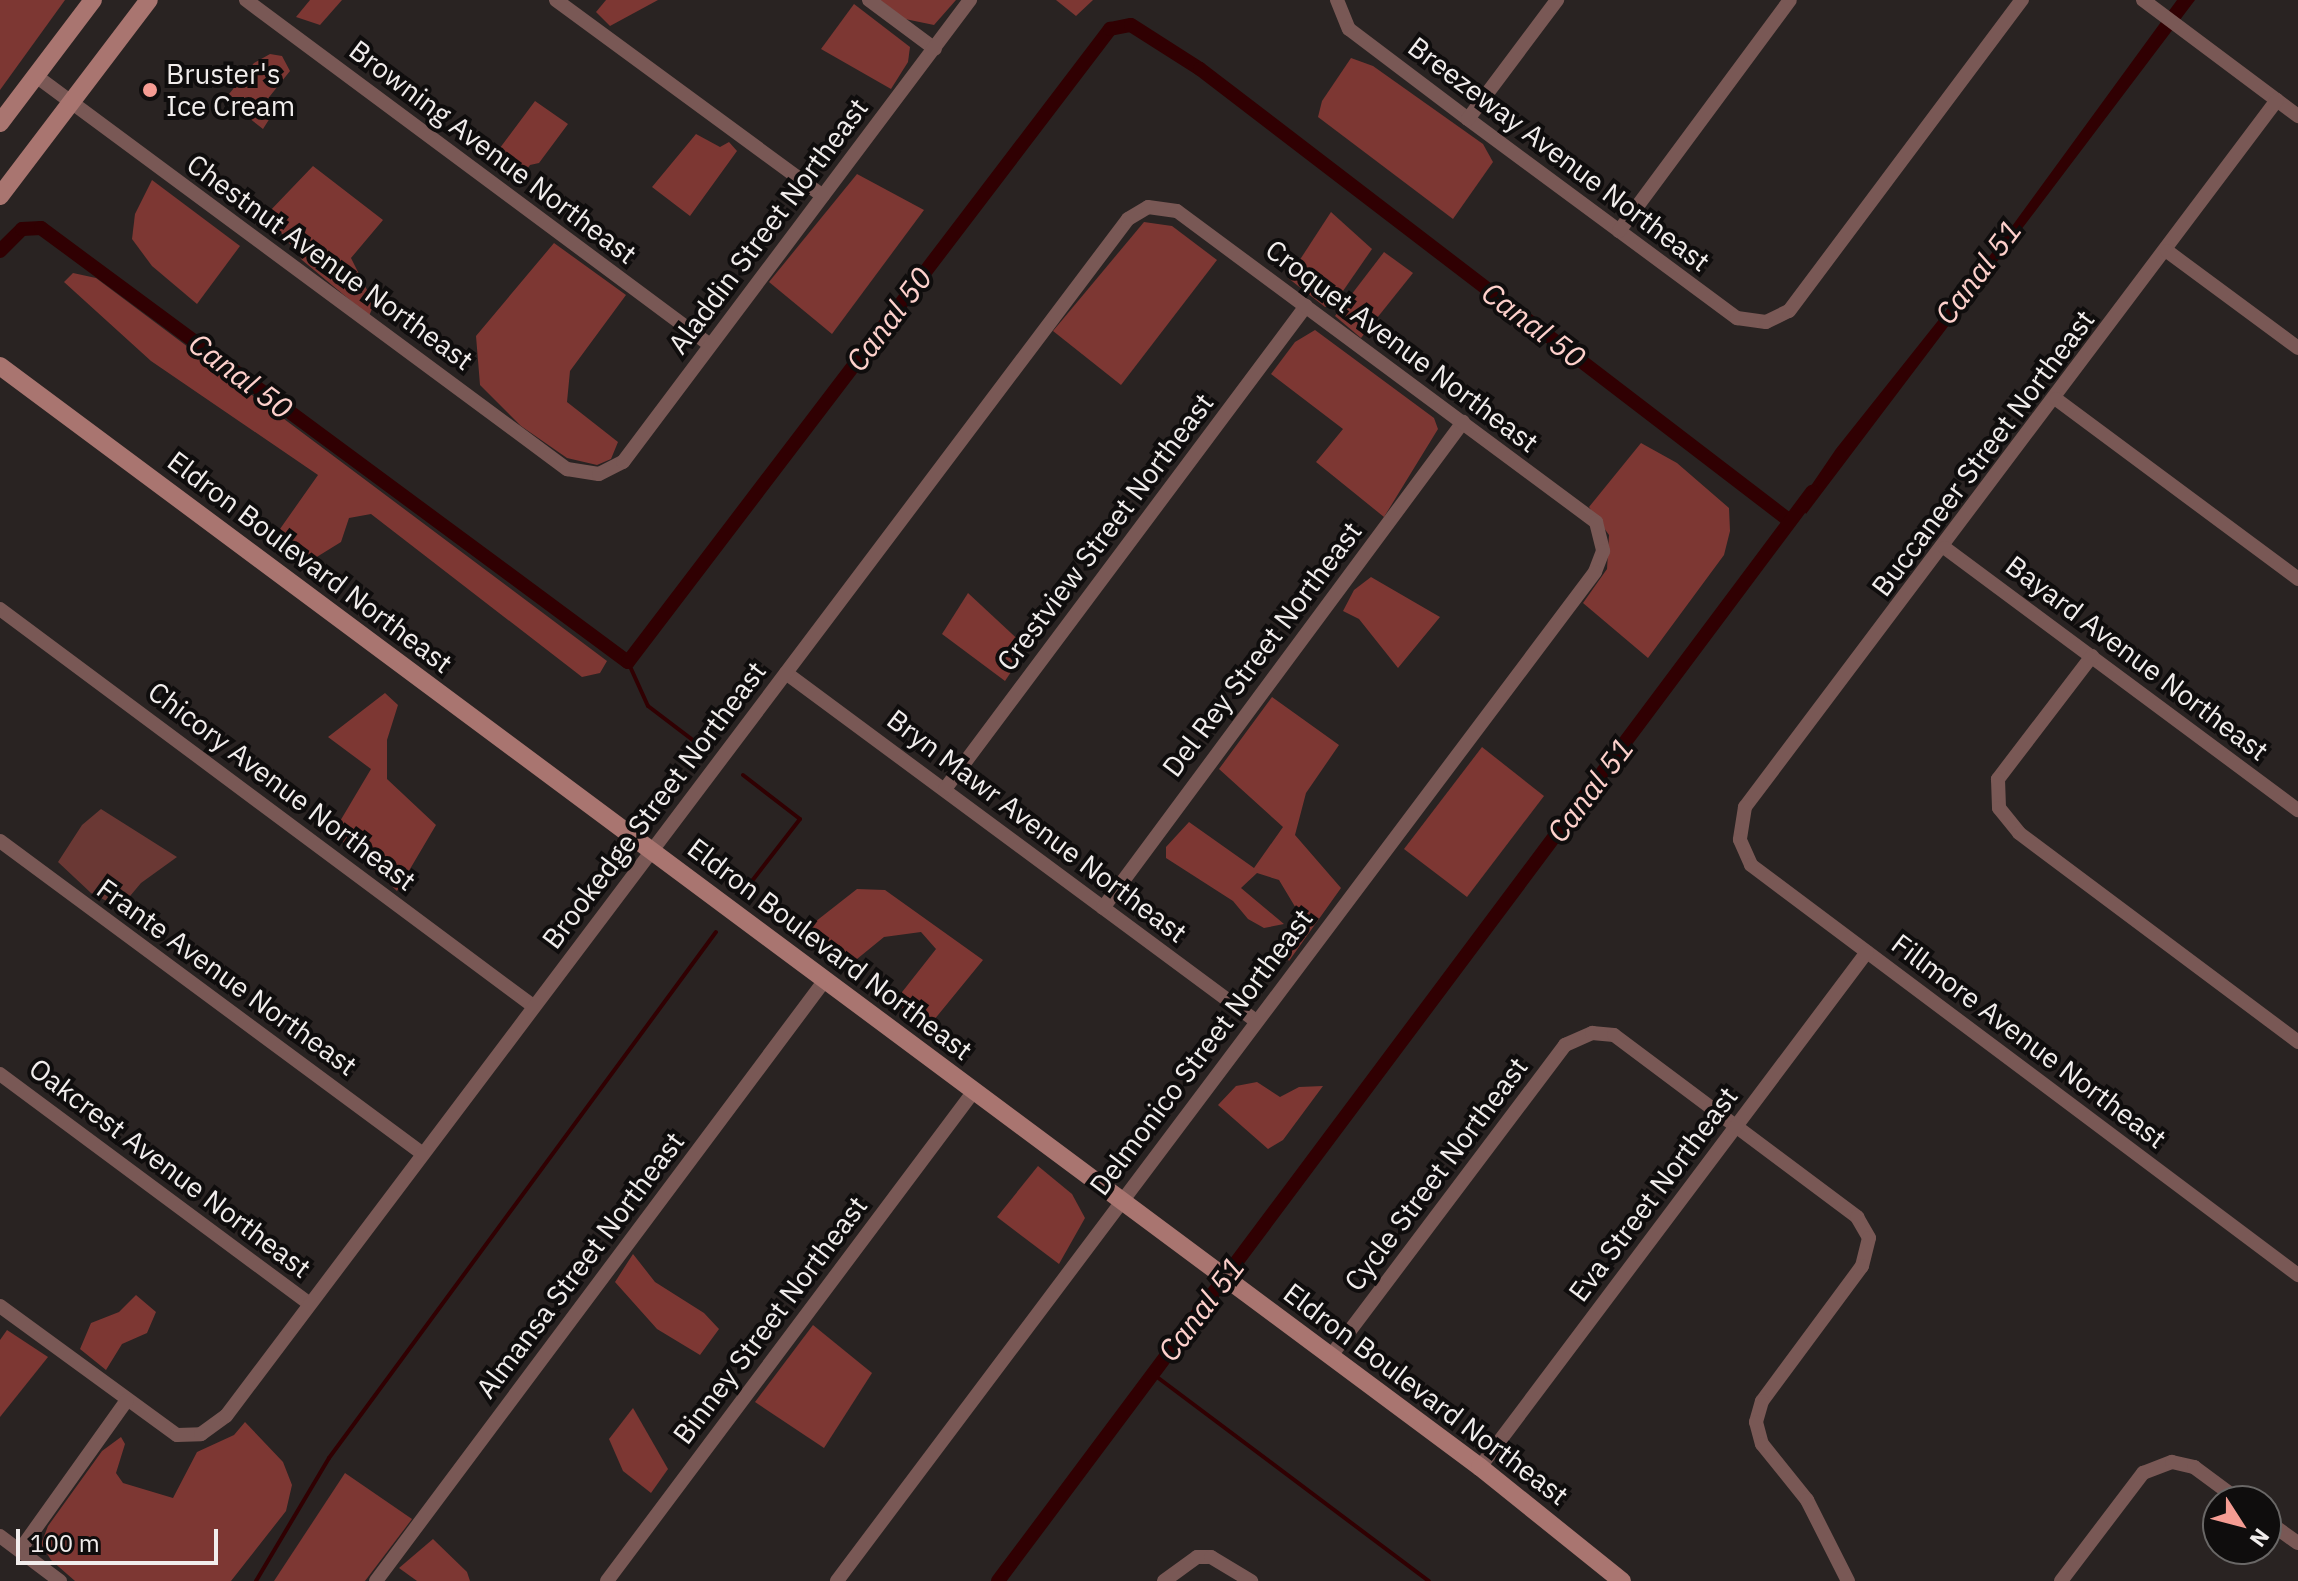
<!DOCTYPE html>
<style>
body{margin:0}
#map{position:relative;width:2298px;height:1581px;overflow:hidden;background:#292322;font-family:"IBM Plex Sans",sans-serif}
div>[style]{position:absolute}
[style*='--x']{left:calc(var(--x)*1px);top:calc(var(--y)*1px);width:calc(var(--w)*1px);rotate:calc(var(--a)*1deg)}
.green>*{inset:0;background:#6a3834}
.forest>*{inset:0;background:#7d3733}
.water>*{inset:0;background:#300002}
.stream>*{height:4px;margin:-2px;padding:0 2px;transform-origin:2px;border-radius:2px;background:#300002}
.canal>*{height:14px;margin:-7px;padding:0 7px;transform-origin:7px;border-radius:7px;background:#300002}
.street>*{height:14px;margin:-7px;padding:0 7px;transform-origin:7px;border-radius:7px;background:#795855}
.secondary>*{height:18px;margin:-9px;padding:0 9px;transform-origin:9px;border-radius:9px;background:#a97570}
.dots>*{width:22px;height:22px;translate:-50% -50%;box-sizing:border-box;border:4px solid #0f0d0d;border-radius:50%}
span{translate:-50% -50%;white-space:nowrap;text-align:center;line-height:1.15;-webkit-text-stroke:8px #0f0d0d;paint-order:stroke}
.poi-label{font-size:28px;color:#f1edec}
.left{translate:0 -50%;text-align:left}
.street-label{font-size:28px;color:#f1edec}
.water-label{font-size:30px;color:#fed1cc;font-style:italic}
.north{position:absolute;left:2202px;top:1485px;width:80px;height:80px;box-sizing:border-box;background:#0f0d0d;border:2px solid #696766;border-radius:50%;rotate:126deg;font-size:22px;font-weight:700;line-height:32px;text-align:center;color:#f1edec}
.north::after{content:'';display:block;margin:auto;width:28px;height:36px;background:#f59c93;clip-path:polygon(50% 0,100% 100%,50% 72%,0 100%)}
.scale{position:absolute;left:16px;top:1529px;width:202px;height:36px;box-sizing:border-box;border:4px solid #f1edec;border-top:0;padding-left:10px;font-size:24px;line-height:28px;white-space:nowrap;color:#f1edec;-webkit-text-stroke:6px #0f0d0d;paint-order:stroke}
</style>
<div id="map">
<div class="green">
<div style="clip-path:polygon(101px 809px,177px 857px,141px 883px,120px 908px,91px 893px,58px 862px,82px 825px)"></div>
</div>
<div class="forest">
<div style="clip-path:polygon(0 0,65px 0,0 90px)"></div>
<div style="clip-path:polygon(310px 0,342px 0,320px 25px,296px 17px)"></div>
<div style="clip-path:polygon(606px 0,658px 0,610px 26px,596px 12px)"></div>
<div style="clip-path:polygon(880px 0,956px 0,934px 25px,905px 19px)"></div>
<div style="clip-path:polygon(1056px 0,1093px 0,1076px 16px)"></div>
<div style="clip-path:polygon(854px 4px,910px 47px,908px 62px,891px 89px,821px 49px)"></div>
<div style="clip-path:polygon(270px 54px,282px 56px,290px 71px,262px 106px,270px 118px,263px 129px,225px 99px,254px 63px)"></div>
<div style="clip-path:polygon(1351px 58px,1373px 66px,1483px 144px,1493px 162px,1453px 219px,1318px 117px,1322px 101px)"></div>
<div style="clip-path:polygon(535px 101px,568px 124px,539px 163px,530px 165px,516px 184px,488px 164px)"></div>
<div style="clip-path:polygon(696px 134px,720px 147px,729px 142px,737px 151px,690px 216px,652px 187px)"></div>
<div style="clip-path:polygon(313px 166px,383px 220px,351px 258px,374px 304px,369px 316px,302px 260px,267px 214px)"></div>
<div style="clip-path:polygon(857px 174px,924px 210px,832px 334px,769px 282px)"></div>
<div style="clip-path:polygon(152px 180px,240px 246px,197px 304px,152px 266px,132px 239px,135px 214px)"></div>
<div style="clip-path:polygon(1331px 212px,1372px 249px,1334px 304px,1325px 307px,1288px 278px)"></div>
<div style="clip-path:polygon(1144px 222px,1172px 226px,1217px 260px,1121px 385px,1053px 331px)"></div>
<div style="clip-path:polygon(554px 243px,626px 295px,570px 371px,567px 402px,618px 442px,611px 459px,597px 465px,567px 458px,521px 426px,480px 385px,476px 336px)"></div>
<div style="clip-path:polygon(1384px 252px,1413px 273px,1361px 338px,1335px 316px)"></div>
<div style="clip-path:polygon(73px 273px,96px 278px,607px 661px,600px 673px,582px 677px,371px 514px,349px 518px,341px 542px,307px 563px,268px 546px,318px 475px,151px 361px,64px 282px)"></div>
<div style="clip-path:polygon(1315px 330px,1434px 418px,1438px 429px,1384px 517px,1316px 462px,1343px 429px,1271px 374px,1295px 342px)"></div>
<div style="clip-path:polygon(1641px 443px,1677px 463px,1729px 508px,1730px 531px,1724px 555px,1648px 658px,1583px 603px,1607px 569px,1609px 535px,1589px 507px)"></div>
<div style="clip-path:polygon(1371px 577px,1440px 617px,1398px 668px,1359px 619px,1343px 611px,1354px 590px)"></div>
<div style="clip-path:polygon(968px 593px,1027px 648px,1005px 681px,942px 634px)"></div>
<div style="clip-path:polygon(385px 693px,398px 705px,387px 740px,387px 779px,436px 825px,397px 891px,333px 833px,371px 769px,328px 737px)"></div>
<div style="clip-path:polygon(1272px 697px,1339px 745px,1306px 793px,1295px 835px,1341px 888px,1289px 961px,1279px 947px,1300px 915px,1279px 880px,1257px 873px,1241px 888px,1284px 924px,1264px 928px,1248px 919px,1233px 901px,1166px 858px,1166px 847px,1189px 822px,1254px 868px,1283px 827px,1219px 769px)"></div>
<div style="clip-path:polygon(1482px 747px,1544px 796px,1467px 897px,1404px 849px)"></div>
<div style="clip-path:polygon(857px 889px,885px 890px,983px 960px,925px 1031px,895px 1001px,936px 949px,921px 932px,884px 937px,846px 968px,808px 936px,806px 929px)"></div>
<div style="clip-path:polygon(1257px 1082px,1280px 1097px,1299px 1087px,1323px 1086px,1283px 1140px,1268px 1149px,1218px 1105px,1236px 1086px)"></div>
<div style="clip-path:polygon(1038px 1166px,1072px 1194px,1085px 1218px,1059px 1264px,997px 1217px)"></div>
<div style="clip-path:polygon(633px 1254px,655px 1282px,704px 1313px,719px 1329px,700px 1355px,657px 1329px,615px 1282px)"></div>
<div style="clip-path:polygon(136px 1295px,156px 1312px,147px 1333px,122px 1344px,106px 1370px,80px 1349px,91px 1323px,119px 1312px)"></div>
<div style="clip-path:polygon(813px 1325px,872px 1373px,824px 1448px,755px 1402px)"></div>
<div style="clip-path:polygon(7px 1330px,48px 1357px,0 1417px,0 1340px)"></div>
<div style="clip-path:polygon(633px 1408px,668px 1469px,651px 1493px,623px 1471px,609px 1439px)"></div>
<div style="clip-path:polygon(245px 1422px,283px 1462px,292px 1485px,286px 1511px,231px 1581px,75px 1581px,51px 1560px,41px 1544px,48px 1526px,102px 1451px,121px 1437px,125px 1444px,116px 1473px,123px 1483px,173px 1498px,197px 1452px,234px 1435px)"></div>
<div style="clip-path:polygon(345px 1473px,412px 1519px,365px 1581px,274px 1581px)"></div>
<div style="clip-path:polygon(433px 1539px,467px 1572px,470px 1581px,417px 1581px,399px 1568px)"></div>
</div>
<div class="water">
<div style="clip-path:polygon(2177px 0,2195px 0,1806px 514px,1800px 502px,1836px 449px,1999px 244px)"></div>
</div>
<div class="stream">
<div style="--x:628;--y:662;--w:48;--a:65.6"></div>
<div style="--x:648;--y:706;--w:63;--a:37.2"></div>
<div style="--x:743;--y:775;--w:72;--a:37.7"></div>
<div style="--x:800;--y:819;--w:85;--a:127.8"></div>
<div style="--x:1153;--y:1374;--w:345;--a:36.9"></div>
<div style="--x:256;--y:1581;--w:143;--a:-59.3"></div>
<div style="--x:329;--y:1458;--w:653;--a:-53.66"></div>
</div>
<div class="canal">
<div style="--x:0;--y:251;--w:31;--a:-45"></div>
<div style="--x:22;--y:229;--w:19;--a:-3"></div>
<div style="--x:41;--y:228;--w:730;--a:36.48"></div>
<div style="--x:628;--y:662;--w:796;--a:-52.71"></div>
<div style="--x:1110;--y:29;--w:21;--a:-11"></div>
<div style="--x:1131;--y:25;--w:82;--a:32.5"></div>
<div style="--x:1200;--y:69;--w:743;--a:37.46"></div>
<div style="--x:998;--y:1581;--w:1360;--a:-53.22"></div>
</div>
<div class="street">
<div style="--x:246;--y:0;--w:578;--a:36.63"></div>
<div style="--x:556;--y:0;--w:331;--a:36.3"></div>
<div style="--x:869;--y:0;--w:82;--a:36.6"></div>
<div style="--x:1337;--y:0;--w:31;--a:68"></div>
<div style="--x:1349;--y:29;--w:149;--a:37.1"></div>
<div style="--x:1468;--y:119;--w:335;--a:36.5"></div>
<div style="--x:1737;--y:318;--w:29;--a:8"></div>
<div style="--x:1766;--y:322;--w:25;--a:-26"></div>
<div style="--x:1789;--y:311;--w:389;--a:-53.2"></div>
<div style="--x:2143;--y:0;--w:194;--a:36.8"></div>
<div style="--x:36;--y:76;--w:661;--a:36.51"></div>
<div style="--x:567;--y:469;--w:32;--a:9"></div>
<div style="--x:599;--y:474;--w:27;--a:-27"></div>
<div style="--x:623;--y:462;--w:578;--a:-53.09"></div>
<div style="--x:2277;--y:100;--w:885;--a:126.96"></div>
<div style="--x:1745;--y:807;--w:33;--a:99"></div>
<div style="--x:1740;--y:840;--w:27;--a:66"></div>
<div style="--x:1751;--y:865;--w:684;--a:36.85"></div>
<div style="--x:1468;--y:119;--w:149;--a:-53.2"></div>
<div style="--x:1619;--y:231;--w:287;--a:-53.5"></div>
<div style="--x:2167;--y:251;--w:163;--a:36.5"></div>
<div style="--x:2056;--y:399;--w:302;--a:36.6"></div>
<div style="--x:1945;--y:548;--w:440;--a:36.6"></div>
<div style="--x:0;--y:609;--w:665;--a:36.68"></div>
<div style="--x:2092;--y:656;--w:155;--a:127.4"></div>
<div style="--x:1998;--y:779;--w:29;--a:88"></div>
<div style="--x:1999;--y:808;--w:32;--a:51"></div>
<div style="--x:2019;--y:833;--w:349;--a:36.8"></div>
<div style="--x:786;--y:673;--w:585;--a:36.52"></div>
<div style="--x:945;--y:789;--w:603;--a:-53.23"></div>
<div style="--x:0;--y:841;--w:526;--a:36.5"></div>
<div style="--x:1103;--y:908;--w:605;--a:-53.47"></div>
<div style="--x:0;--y:1074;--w:384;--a:36.6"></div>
<div style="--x:0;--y:1306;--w:219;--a:36.1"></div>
<div style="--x:177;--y:1435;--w:24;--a:-2"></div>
<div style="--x:201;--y:1434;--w:31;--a:-36"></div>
<div style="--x:226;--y:1416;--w:1499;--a:-53"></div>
<div style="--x:1128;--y:219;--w:23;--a:-31"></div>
<div style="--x:1148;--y:207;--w:29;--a:8"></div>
<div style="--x:1177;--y:211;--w:522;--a:36.58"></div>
<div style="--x:1596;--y:522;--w:30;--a:76"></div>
<div style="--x:1603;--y:551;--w:22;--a:111"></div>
<div style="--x:1595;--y:572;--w:1262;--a:126.92"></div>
<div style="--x:1330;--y:1357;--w:391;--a:-53"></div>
<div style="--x:1565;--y:1045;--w:30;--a:-24"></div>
<div style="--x:1592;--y:1033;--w:22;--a:5"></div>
<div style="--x:1614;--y:1035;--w:304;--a:36.8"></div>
<div style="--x:1857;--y:1217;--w:24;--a:60"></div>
<div style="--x:1869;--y:1238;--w:29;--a:104"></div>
<div style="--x:1862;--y:1266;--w:168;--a:126.5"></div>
<div style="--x:1762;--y:1401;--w:22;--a:106"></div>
<div style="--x:1756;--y:1422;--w:23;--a:75"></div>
<div style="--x:1762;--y:1444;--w:72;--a:51.2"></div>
<div style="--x:1807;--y:1500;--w:91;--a:63.2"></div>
<div style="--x:1480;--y:1467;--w:644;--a:-53.08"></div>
<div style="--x:2266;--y:1520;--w:39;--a:36"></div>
<div style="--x:0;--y:1536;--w:75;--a:36.9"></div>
<div style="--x:20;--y:1550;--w:184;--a:-54.5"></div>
<div style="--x:376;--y:1581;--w:750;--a:-53.24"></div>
<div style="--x:607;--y:1581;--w:612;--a:-53.17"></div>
<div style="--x:1164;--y:1581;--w:41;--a:-36"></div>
<div style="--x:1197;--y:1557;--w:14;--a:0"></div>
<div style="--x:1211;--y:1557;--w:47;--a:31"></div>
<div style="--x:2061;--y:1581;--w:136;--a:-52.8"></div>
<div style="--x:2143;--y:1473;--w:31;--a:-21"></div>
<div style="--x:2172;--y:1462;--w:23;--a:13"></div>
<div style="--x:2194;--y:1467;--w:57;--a:36.5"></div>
</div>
<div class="secondary">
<div style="--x:0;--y:123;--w:154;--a:-52.9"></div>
<div style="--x:0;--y:196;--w:246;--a:-52.8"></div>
<div style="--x:0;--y:366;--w:1845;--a:36.65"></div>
<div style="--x:1480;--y:1467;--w:182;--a:38.8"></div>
</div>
<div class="dots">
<div style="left:150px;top:90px;background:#f59c93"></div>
</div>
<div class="poi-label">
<span class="left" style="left:166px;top:90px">Bruster's<br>Ice Cream</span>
</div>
<div class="street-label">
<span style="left:493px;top:152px;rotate:37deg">Browning Avenue Northeast</span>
<span style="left:1559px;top:154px;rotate:37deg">Breezeway Avenue Northeast</span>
<span style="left:768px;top:226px;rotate:-53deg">Aladdin Street Northeast</span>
<span style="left:330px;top:262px;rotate:36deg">Chestnut Avenue Northeast</span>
<span style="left:1402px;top:346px;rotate:37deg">Croquet Avenue Northeast</span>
<span style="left:1983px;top:453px;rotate:-53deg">Buccaneer Street Northeast</span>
<span style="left:1105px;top:532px;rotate:-53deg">Crestview Street Northeast</span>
<span style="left:310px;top:562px;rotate:37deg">Eldron Boulevard Northeast</span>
<span style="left:1262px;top:649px;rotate:-53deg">Del Rey Street Northeast</span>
<span style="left:2137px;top:658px;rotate:37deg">Bayard Avenue Northeast</span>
<span style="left:282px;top:786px;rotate:37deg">Chicory Avenue Northeast</span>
<span style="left:654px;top:805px;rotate:-53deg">Brookedge Street Northeast</span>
<span style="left:1037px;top:826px;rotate:37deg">Bryn Mawr Avenue Northeast</span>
<span style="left:830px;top:949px;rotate:37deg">Eldron Boulevard Northeast</span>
<span style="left:227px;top:977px;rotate:36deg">Frante Avenue Northeast</span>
<span style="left:2029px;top:1041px;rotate:37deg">Fillmore Avenue Northeast</span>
<span style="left:1201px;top:1052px;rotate:-53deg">Delmonico Street Northeast</span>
<span style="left:170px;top:1168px;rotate:37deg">Oakcrest Avenue Northeast</span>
<span style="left:1436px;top:1174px;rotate:-53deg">Cycle Street Northeast</span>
<span style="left:1653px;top:1194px;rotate:-53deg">Eva Street Northeast</span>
<span style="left:580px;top:1265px;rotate:-53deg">Almansa Street Northeast</span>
<span style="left:770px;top:1320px;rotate:-53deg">Binney Street Northeast</span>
<span style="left:1426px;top:1394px;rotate:37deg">Eldron Boulevard Northeast</span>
</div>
<div class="water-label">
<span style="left:1978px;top:272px;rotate:-53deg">Canal 51</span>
<span style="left:889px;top:319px;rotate:-53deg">Canal 50</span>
<span style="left:1534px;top:325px;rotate:37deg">Canal 50</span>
<span style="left:241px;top:376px;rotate:37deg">Canal 50</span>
<span style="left:1590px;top:790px;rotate:-53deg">Canal 51</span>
<span style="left:1201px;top:1309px;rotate:-53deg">Canal 51</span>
</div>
<div class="north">N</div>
<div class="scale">100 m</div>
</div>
